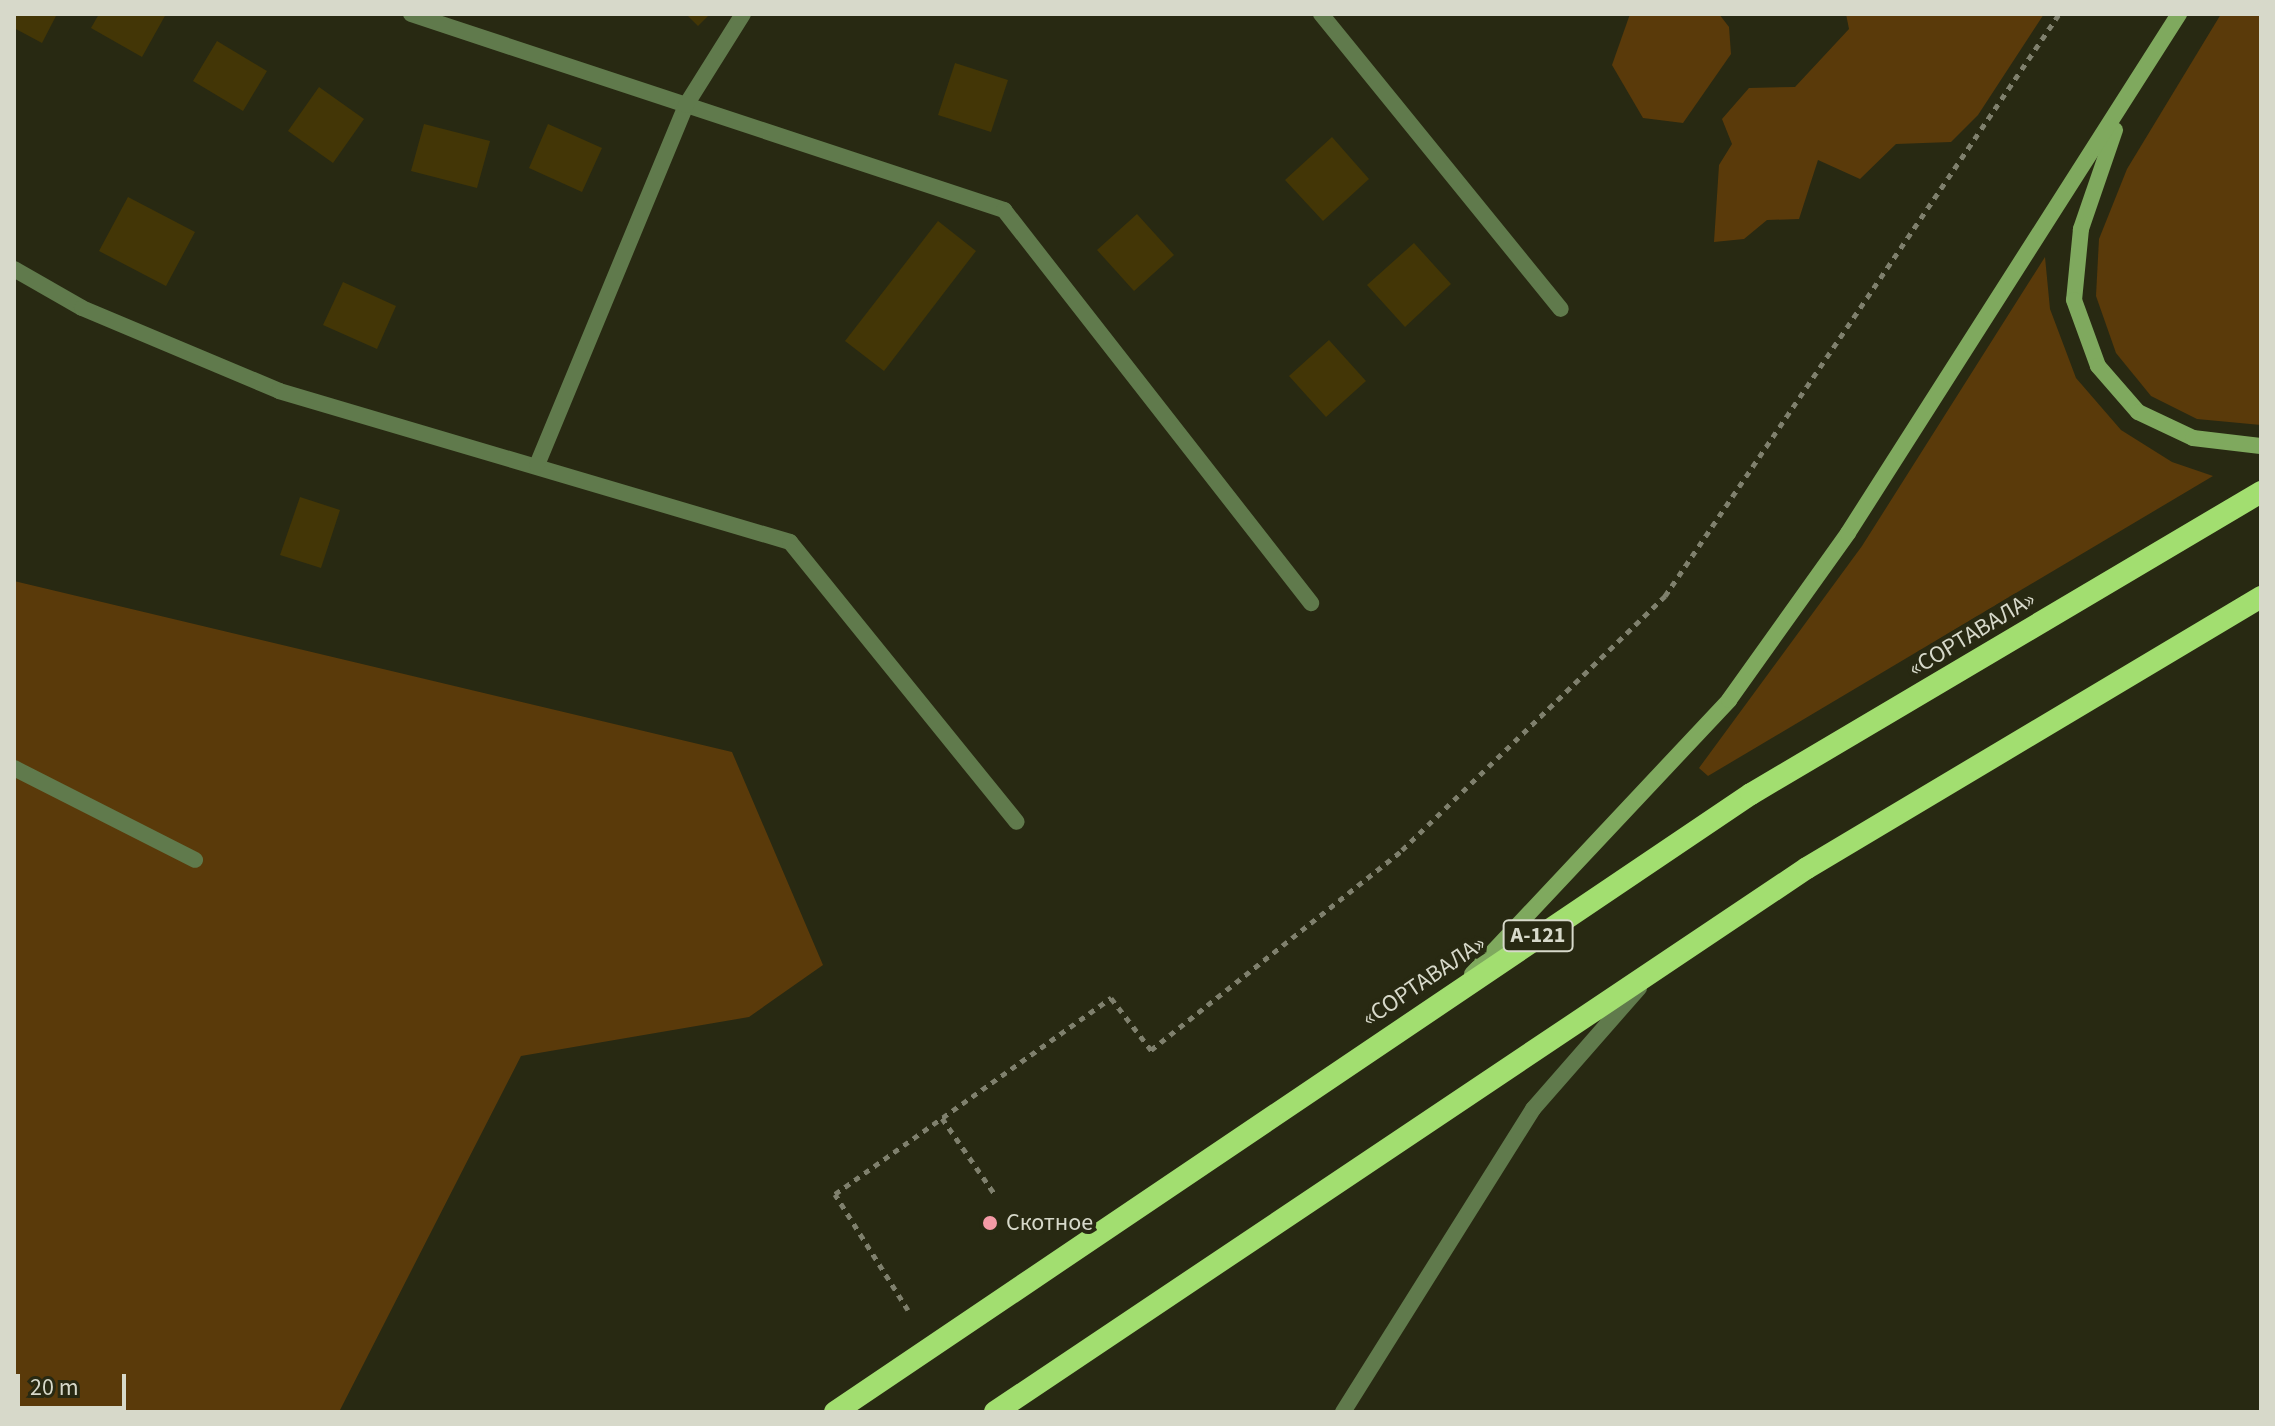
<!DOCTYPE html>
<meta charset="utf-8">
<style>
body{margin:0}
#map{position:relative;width:2275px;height:1426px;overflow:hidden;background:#282912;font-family:"Source Sans 3",sans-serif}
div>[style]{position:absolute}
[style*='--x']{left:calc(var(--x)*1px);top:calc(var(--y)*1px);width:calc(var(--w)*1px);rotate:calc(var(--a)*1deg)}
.green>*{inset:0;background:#5a3a0a}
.building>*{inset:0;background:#433606}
.path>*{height:5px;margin-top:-2.5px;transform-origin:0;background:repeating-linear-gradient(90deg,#7f806d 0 6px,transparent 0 12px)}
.service>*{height:16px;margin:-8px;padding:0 8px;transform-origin:8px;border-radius:8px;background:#607a4c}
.minor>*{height:16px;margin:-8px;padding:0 8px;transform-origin:8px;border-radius:8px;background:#607a4c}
.secondary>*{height:16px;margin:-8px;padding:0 8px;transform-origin:8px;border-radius:8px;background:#7fa95e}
.trunk>*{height:22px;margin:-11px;padding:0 11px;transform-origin:11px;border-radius:11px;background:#a2de70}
.dots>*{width:22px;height:22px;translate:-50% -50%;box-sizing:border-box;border:4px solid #282912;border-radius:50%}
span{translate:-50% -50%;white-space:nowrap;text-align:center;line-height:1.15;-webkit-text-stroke:8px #282912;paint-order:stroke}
.shield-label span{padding:2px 6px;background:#282912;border:2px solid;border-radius:6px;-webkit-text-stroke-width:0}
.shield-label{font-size:22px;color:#d7d9ca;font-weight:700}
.street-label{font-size:24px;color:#d7d9ca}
.poi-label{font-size:24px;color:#d7d9ca}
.left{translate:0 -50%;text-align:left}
.frame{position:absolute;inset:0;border:16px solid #d7d9ca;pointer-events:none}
.scale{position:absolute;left:16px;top:1374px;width:110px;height:36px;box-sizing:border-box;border:4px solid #d7d9ca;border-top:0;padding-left:10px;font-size:24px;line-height:28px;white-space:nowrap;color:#d7d9ca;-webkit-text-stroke:6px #282912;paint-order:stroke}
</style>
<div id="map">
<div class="green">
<div style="clip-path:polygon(1630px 14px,1719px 14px,1729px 27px,1731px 54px,1683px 123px,1643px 118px,1612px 65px)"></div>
<div style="clip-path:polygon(1846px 14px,2044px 14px,1978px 115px,1951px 142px,1896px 144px,1860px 179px,1818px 160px,1799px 219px,1767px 220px,1744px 239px,1714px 242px,1719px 165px,1732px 144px,1722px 119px,1749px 88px,1795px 87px,1849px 29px)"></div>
<div style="clip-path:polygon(2221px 14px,2261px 14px,2261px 425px,2197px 419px,2151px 396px,2116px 353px,2096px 296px,2099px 239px,2127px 169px)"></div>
<div style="clip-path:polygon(2045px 257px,2050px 309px,2076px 378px,2121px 430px,2172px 462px,2213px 476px,1708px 776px,1699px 768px,1862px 546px)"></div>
<div style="clip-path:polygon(14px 581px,732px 752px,823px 965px,749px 1017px,521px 1056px,339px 1412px,14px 1412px)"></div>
</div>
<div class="building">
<div style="clip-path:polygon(14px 14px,57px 14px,42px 43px,14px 28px)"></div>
<div style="clip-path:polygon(99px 14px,166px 14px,142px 57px,91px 28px)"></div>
<div style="clip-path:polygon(686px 14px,710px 14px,698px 26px)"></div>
<div style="clip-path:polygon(217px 41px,267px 71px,243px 111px,193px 81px)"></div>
<div style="clip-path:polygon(955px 63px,1008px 80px,991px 132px,938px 115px)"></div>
<div style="clip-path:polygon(319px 87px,364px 119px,333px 163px,288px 131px)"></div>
<div style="clip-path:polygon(424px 124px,490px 141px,477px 188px,411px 171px)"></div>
<div style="clip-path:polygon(548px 124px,602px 148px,582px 192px,529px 168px)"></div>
<div style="clip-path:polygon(1332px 137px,1369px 179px,1323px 221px,1285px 180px)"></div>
<div style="clip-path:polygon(128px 197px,195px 232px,166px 286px,99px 251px)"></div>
<div style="clip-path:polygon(1137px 214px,1174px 255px,1134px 291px,1097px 250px)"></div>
<div style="clip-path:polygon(938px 221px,976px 251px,884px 371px,845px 341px)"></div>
<div style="clip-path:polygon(1414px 243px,1451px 284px,1405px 327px,1367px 285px)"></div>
<div style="clip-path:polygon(343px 282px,396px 306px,377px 349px,323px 325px)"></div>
<div style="clip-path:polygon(1329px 340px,1366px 381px,1326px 417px,1289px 376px)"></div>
<div style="clip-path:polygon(300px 497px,340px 510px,321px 568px,280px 555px)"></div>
</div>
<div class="path">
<div style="--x:942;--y:1118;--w:91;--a:55.3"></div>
<div style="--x:908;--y:1310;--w:137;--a:-122.2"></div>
<div style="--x:835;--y:1194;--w:339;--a:-35.4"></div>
<div style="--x:1111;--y:998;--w:66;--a:52.4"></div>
<div style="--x:1151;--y:1050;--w:321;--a:-38.5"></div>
<div style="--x:1402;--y:850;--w:366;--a:-44"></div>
<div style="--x:1665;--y:596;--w:703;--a:-55.9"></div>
</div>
<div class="service">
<div style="--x:14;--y:768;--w:203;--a:26.9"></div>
</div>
<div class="minor">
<div style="--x:411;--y:14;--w:625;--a:18.29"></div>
<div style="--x:1004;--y:210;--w:499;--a:52"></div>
<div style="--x:1321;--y:14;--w:380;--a:50.9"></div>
<div style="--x:14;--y:269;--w:78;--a:29.8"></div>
<div style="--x:82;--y:308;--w:214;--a:22.8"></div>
<div style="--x:279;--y:391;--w:533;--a:16.46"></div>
<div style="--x:790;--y:542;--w:360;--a:51"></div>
<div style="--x:537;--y:465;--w:390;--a:-67.5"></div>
<div style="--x:686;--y:105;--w:107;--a:-57.9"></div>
<div style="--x:1343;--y:1412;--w:358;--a:-57.9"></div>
<div style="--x:1533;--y:1109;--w:161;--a:-48.8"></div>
</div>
<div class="secondary">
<div style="--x:2115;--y:130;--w:105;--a:109"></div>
<div style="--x:2081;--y:229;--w:71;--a:95.6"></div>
<div style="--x:2074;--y:300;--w:70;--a:70"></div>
<div style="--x:2098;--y:366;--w:61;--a:49"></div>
<div style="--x:2138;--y:412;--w:61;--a:25.3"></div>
<div style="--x:2193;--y:438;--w:68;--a:6.7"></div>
<div style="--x:1472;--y:974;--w:376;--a:-46.8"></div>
<div style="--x:1729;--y:700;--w:205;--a:-54.5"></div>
<div style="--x:1848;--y:533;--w:616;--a:-57.47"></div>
</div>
<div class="trunk">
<div style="--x:835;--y:1412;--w:1105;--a:-34.01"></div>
<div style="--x:1751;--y:794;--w:593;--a:-30.63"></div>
<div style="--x:995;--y:1412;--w:977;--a:-33.82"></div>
<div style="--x:1807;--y:868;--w:529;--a:-30.83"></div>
</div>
<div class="dots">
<div style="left:990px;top:1223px;background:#f49aa6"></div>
</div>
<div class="shield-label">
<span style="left:1538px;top:936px">А-121</span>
</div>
<div class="street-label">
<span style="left:1972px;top:634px;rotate:-31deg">«СОРТАВАЛА»</span>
<span style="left:1424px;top:981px;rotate:-34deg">«СОРТАВАЛА»</span>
</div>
<div class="poi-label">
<span class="left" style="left:1006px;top:1223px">Скотное</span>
</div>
<div class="frame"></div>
<div class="scale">20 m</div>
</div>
